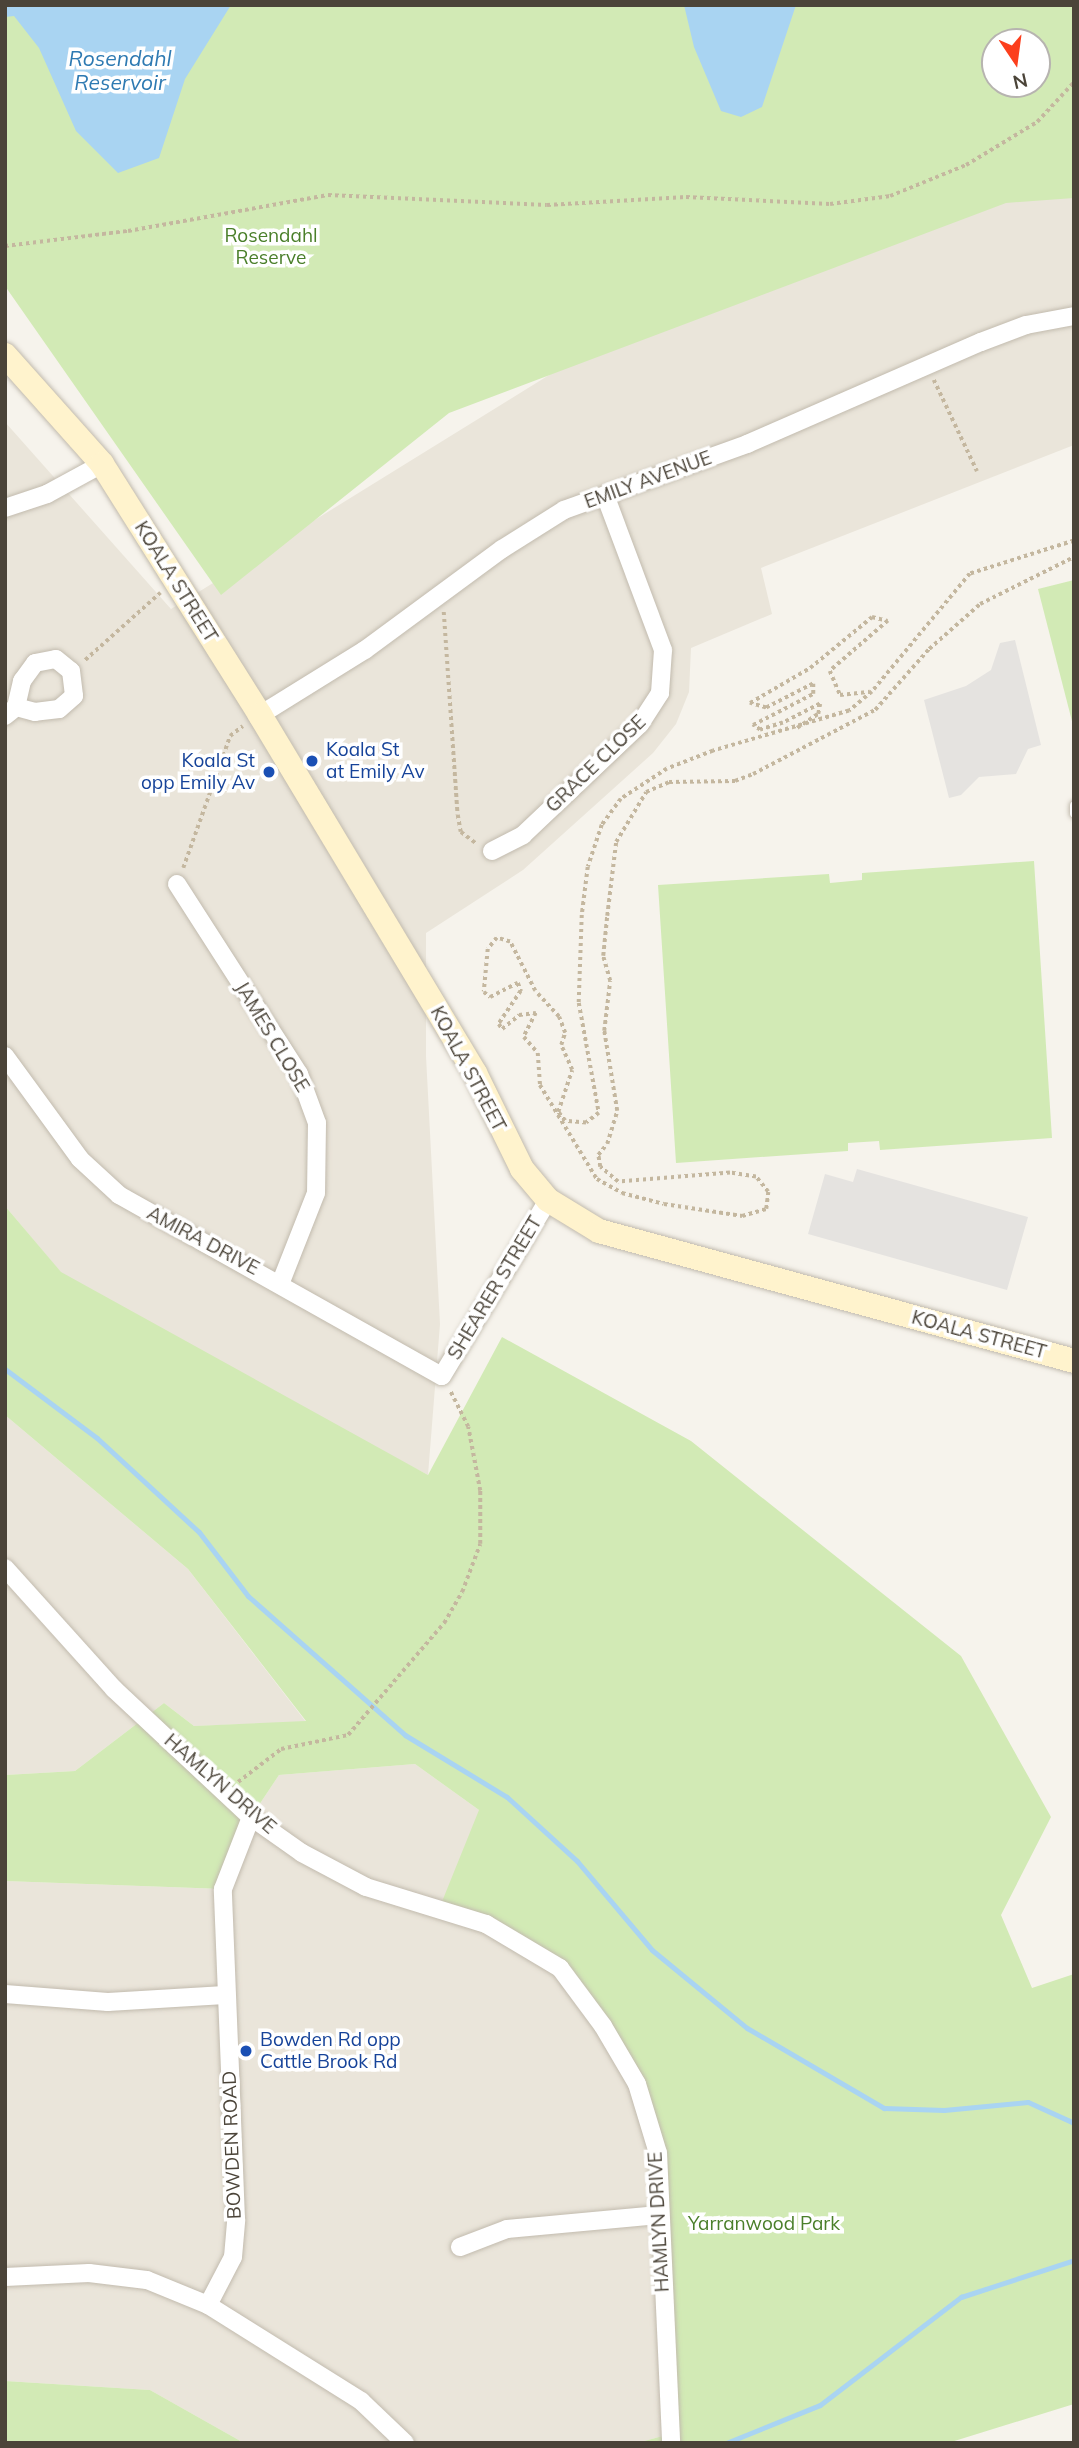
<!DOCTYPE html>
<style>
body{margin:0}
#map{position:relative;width:1079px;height:2448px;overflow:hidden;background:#f6f3ec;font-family:Mulish,sans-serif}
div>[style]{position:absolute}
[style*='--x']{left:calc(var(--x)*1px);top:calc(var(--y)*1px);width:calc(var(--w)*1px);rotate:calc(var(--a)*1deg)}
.residential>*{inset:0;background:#eae5da}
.green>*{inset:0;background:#d2eab5}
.parking>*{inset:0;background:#e5e3e0}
.water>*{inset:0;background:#a9d4f2}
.stream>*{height:5px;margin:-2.5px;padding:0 2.5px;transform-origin:2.5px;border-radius:2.5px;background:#a9d4f2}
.path>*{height:3.5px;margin-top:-1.75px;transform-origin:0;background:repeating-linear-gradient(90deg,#c4b79f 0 3.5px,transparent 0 7px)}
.roads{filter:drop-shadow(0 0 2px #c2bbae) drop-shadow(0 0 2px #c2bbae)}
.lane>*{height:9px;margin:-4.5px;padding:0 4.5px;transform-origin:4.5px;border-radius:4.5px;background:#fff}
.street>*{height:18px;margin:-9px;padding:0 9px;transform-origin:9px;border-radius:9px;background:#fff}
.secondary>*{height:24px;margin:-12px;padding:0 12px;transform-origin:12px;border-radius:12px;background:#fff3cd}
.dots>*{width:19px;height:19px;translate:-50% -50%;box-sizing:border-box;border:4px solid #fff;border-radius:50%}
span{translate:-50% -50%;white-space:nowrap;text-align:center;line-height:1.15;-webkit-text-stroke:7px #fff;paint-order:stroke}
.park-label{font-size:19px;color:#4a7f2a}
.street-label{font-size:19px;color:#4b4439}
.transit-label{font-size:19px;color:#164399}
.left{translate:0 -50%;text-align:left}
.right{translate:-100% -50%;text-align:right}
.water-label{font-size:21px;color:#2e7ab2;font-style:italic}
.frame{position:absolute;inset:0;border:7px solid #4b4439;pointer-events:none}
.north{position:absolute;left:981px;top:28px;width:70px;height:70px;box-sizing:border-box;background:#fff;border:2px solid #b7b4b0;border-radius:50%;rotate:167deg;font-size:19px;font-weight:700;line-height:28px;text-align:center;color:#4b4439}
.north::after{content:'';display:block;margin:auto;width:24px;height:32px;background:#fc3f1d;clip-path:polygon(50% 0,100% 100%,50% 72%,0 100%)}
</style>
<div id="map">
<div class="residential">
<div style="clip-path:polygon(1035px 174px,1074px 181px,1074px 445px,761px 568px,772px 614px,691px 648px,689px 692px,676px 724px,653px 753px,523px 870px,426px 933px,426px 1056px,440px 1324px,428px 1475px,73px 1287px,5px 1206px,5px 422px,171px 609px,612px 336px)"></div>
<div style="clip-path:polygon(5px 1415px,188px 1569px,306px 1722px,194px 1726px,164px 1703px,75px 1771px,5px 1775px)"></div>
<div style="clip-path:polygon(415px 1764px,479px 1810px,560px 1968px,603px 2026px,658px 2153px,670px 2434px,637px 2443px,244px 2443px,150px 2390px,5px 2381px,5px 1881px,222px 1889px,251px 1817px,279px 1775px)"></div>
</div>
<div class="green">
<div style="clip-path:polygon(evenodd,5px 5px,1074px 5px,1074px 198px,1006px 203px,449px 413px,221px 595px,5px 286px,5px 5px,995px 42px,1037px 42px,1037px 84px,995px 84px,995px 42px)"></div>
<div style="clip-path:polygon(1074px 580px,1074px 729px,1038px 589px)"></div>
<div style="clip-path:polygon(1034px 861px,1052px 1138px,880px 1150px,879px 1141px,848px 1143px,848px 1151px,676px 1163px,658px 885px,829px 874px,830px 883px,862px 880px,862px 873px)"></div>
<div style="clip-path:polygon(5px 1206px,61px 1272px,428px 1475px,502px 1337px,691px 1441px,961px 1656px,1051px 1817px,1001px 1915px,1032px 1988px,1074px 1974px,1074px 2404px,948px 2443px,637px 2443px,670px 2434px,658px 2153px,637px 2084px,560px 1968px,439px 1909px,479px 1810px,415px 1764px,279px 1775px,251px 1817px,223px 1889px,5px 1881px,5px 1775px,75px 1771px,164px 1703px,194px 1726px,306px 1721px,188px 1569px,5px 1415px)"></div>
<div style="clip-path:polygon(5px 2381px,150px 2390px,244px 2443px,5px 2443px)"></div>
</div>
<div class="parking">
<div style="clip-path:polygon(1015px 640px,1041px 745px,1028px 749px,1016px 774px,979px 777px,961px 795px,949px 798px,924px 700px,966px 686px,991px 670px,1000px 643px)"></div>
<div style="clip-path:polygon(857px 1169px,1028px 1217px,1007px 1290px,808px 1234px,825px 1174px,853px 1182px)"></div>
</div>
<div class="water">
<div style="clip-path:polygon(5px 5px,231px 5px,185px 79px,159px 158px,118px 173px,76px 131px,39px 48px,14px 16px,5px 17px)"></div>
<div style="clip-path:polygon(684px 5px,796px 5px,762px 107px,741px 117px,721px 111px,694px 47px)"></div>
</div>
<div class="stream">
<div style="--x:5;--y:1369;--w:115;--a:36.9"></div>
<div style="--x:97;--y:1438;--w:139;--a:42.7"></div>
<div style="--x:199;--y:1532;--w:81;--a:52.6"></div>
<div style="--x:248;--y:1596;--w:210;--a:41.5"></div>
<div style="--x:405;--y:1735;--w:119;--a:31.3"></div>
<div style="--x:507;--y:1797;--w:95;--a:42.4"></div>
<div style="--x:577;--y:1861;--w:116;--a:49.9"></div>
<div style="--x:652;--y:1950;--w:123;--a:39.4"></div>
<div style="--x:747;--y:2028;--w:159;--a:30.3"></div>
<div style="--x:884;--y:2108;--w:60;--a:1.9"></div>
<div style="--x:944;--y:2110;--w:84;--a:-5.4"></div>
<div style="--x:1028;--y:2102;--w:51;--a:24.5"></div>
<div style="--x:726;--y:2443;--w:101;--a:-22"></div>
<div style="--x:820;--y:2405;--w:178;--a:-37.5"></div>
<div style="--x:961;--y:2297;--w:119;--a:-18.1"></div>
</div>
<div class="path">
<div style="--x:5;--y:246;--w:124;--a:-7"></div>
<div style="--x:128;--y:231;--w:203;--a:-10.2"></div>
<div style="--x:328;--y:195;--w:219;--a:2.6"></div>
<div style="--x:547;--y:205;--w:139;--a:-3.3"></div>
<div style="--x:686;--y:197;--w:144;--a:2.8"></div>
<div style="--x:830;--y:204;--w:61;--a:-7.6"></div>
<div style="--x:890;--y:196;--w:82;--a:-22.2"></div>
<div style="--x:966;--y:165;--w:83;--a:-31.2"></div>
<div style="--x:1037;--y:122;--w:54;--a:-47.2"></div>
<div style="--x:934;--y:380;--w:101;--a:64.7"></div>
<div style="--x:1074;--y:541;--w:109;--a:162.4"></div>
<div style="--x:970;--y:574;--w:153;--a:129.7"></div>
<div style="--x:872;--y:692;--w:30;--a:140"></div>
<div style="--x:849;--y:711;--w:142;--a:163.6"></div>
<div style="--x:713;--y:751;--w:49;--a:158.6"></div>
<div style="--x:667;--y:769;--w:55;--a:146.9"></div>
<div style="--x:621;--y:799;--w:32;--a:126"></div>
<div style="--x:602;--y:825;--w:44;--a:108.4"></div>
<div style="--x:588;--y:867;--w:48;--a:97.1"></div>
<div style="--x:582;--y:915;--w:88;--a:92"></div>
<div style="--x:579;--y:1003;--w:112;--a:79.7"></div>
<div style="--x:599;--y:1113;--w:16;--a:142"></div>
<div style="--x:586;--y:1123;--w:21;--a:-175"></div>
<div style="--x:565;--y:1121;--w:11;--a:-128"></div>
<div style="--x:558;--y:1112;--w:44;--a:-71.6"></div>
<div style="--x:572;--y:1070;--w:27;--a:-114"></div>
<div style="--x:561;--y:1045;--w:13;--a:-72"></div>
<div style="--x:565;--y:1033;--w:17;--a:-111"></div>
<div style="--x:559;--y:1017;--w:35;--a:-133"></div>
<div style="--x:535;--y:991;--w:55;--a:-117"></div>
<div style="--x:510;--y:942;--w:14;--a:-163"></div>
<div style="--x:497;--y:938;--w:14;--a:129"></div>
<div style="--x:488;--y:949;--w:43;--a:95.3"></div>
<div style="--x:484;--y:992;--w:8;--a:40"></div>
<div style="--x:490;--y:997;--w:31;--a:-27"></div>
<div style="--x:518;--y:983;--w:9;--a:69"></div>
<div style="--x:521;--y:991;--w:40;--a:124"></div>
<div style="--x:499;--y:1024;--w:6;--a:59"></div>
<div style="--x:502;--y:1029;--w:22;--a:-39"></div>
<div style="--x:519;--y:1015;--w:17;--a:-7"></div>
<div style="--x:536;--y:1013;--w:27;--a:117"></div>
<div style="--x:524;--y:1037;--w:21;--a:49"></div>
<div style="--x:538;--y:1053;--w:32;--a:86"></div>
<div style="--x:540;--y:1085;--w:110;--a:58.8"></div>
<div style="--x:597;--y:1179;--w:29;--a:29"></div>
<div style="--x:622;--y:1193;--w:43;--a:14.7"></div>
<div style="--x:664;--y:1204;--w:79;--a:8.7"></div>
<div style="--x:742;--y:1216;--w:25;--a:-16"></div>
<div style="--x:766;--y:1209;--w:17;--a:-83"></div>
<div style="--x:768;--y:1192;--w:19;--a:-129"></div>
<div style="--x:756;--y:1177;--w:26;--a:-171"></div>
<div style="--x:730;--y:1173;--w:112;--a:175.4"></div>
<div style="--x:618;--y:1182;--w:23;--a:-140"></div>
<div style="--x:600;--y:1167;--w:12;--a:-99"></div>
<div style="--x:598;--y:1155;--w:14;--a:-51"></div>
<div style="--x:607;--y:1144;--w:34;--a:-73"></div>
<div style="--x:617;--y:1111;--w:81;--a:-99.2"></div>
<div style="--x:604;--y:1031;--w:50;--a:-83.2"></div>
<div style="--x:610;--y:981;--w:26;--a:-106"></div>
<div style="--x:603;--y:956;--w:40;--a:-84.3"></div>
<div style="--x:607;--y:916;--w:75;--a:-83.1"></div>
<div style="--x:616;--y:842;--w:58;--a:-59"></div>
<div style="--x:646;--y:792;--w:25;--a:-23"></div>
<div style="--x:669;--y:782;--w:66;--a:-0.9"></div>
<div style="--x:735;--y:781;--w:19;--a:-21"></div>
<div style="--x:753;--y:774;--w:138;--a:-27.7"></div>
<div style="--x:875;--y:710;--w:81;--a:-48.5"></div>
<div style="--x:929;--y:649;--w:68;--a:-41.4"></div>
<div style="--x:980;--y:604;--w:105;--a:-26.6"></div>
<div style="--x:444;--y:612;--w:203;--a:86.1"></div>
<div style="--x:458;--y:815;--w:17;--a:80"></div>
<div style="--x:461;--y:832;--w:20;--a:37"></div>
<div style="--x:85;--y:660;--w:101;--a:-41.8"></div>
<div style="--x:797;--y:728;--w:25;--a:-34"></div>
<div style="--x:818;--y:714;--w:10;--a:-79"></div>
<div style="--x:820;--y:704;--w:42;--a:152.8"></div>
<div style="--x:783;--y:723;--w:24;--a:163"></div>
<div style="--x:760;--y:730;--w:9;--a:-144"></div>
<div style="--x:753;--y:725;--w:68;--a:-27.3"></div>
<div style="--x:813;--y:694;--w:10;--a:-90"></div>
<div style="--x:813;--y:684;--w:53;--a:152.9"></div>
<div style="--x:766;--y:708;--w:17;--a:-163"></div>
<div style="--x:750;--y:703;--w:69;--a:-30.3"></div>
<div style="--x:810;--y:668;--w:80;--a:-39.4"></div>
<div style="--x:872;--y:617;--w:16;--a:14"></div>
<div style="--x:888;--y:621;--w:77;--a:139.2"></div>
<div style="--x:830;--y:671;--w:26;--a:67"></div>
<div style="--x:840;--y:695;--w:30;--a:-6"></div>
<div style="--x:183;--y:868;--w:140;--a:-70.4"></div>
<div style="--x:230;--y:736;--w:16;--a:-38"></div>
<div style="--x:238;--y:1782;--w:54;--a:-37.5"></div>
<div style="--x:281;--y:1749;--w:68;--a:-11.8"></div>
<div style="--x:348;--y:1735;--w:148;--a:-49.4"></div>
<div style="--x:444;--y:1623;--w:36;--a:-60"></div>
<div style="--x:462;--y:1592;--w:51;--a:-69.4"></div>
<div style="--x:480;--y:1544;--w:53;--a:-90"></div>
<div style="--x:480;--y:1491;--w:65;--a:-100.6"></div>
<div style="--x:468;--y:1427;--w:40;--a:-116.6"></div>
</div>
<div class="roads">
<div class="lane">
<div style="--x:1074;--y:805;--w:8;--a:90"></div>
</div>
<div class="street">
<div style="--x:5;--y:508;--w:44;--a:-18.4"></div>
<div style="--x:47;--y:494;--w:63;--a:-28.6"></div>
<div style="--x:260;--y:715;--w:123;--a:-31.8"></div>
<div style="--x:365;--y:650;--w:170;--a:-36.4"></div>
<div style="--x:502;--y:549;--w:73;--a:-32.2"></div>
<div style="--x:564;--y:510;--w:195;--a:-19.8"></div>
<div style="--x:747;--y:444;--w:255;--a:-23.6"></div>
<div style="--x:981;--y:342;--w:48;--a:-20.7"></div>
<div style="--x:1026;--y:325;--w:49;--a:-10.6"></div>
<div style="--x:5;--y:716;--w:14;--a:-39"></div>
<div style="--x:16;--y:707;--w:27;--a:-77"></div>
<div style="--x:22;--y:681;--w:22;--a:-54"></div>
<div style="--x:35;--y:663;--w:21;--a:-11"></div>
<div style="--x:56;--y:659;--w:19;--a:39"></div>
<div style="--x:71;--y:671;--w:25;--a:83"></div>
<div style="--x:74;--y:696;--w:20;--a:139"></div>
<div style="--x:59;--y:709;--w:24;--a:173"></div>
<div style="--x:35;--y:712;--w:20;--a:-165"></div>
<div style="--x:492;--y:851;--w:35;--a:-27"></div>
<div style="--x:523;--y:835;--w:161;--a:-43.5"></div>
<div style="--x:640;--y:724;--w:37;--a:-57"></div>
<div style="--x:660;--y:693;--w:43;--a:-86"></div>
<div style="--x:663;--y:650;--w:165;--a:-110.5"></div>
<div style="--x:177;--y:884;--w:226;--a:57.3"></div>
<div style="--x:299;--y:1074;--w:52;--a:69.8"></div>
<div style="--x:317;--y:1123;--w:70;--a:90.8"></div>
<div style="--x:316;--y:1193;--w:96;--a:111.5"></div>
<div style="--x:5;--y:1056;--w:127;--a:53.9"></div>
<div style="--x:80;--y:1159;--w:53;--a:42.7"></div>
<div style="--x:119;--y:1195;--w:370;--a:29.3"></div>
<div style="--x:442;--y:1376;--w:205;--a:-58.9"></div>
<div style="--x:5;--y:1568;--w:163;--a:48"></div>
<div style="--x:114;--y:1689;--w:187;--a:43.1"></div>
<div style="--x:251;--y:1817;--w:62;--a:35.2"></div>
<div style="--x:302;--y:1853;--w:72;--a:28"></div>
<div style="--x:366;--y:1887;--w:126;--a:17.1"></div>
<div style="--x:486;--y:1924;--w:86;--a:30.7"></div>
<div style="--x:560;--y:1968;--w:72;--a:53.4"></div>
<div style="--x:603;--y:2026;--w:67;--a:59.6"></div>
<div style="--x:637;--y:2084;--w:72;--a:73.1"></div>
<div style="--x:658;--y:2153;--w:290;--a:87.4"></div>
<div style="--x:5;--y:1994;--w:103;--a:4.4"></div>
<div style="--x:108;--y:2002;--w:117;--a:-3.4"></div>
<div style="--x:460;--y:2247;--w:50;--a:-21"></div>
<div style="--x:507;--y:2229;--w:152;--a:-5.3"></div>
<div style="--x:5;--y:2277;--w:84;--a:-2.7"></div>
<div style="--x:89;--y:2273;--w:58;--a:6.9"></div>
<div style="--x:147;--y:2280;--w:66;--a:22.3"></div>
<div style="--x:208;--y:2305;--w:181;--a:32.1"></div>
<div style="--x:361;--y:2401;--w:61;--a:43.7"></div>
<div style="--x:208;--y:2305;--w:54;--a:-62.5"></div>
<div style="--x:233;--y:2257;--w:38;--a:-85"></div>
<div style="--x:236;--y:2219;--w:330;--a:-92.3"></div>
<div style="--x:223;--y:1889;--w:77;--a:-68.7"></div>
</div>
<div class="secondary">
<div style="--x:5;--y:355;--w:146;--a:48.3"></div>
<div style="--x:102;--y:464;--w:297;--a:57.8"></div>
<div style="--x:260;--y:715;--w:418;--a:59"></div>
<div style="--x:475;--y:1073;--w:107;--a:63.9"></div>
<div style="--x:522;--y:1169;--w:40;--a:50"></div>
<div style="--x:548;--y:1200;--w:60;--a:31.3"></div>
<div style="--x:599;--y:1231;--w:492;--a:15.3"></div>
</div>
</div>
<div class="dots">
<div style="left:312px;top:761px;background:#1a4fb4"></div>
<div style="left:269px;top:772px;background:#1a4fb4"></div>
<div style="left:246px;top:2051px;background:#1a4fb4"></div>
</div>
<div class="park-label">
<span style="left:271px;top:247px">Rosendahl<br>Reserve</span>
<span style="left:764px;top:2224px">Yarranwood Park</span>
</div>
<div class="street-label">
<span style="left:648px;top:480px;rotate:-20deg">EMILY AVENUE</span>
<span style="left:176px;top:582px;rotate:58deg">KOALA STREET</span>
<span style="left:596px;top:764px;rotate:-44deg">GRACE CLOSE</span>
<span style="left:272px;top:1037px;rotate:59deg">JAMES CLOSE</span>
<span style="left:468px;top:1069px;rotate:62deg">KOALA STREET</span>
<span style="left:203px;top:1241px;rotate:28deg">AMIRA DRIVE</span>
<span style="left:495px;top:1288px;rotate:-59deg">SHEARER STREET</span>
<span style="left:979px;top:1335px;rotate:15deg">KOALA STREET</span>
<span style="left:220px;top:1784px;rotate:41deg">HAMLYN DRIVE</span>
<span style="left:232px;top:2145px;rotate:-92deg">BOWDEN ROAD</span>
<span style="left:659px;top:2222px;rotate:-93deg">HAMLYN DRIVE</span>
</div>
<div class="transit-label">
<span class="left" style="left:326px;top:761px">Koala St<br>at Emily Av</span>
<span class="right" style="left:255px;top:772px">Koala St<br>opp Emily Av</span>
<span class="left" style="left:260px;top:2051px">Bowden Rd opp<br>Cattle Brook Rd</span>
</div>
<div class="water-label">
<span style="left:120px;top:70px">Rosendahl<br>Reservoir</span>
</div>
<div class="frame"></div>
<div class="north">N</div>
</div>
